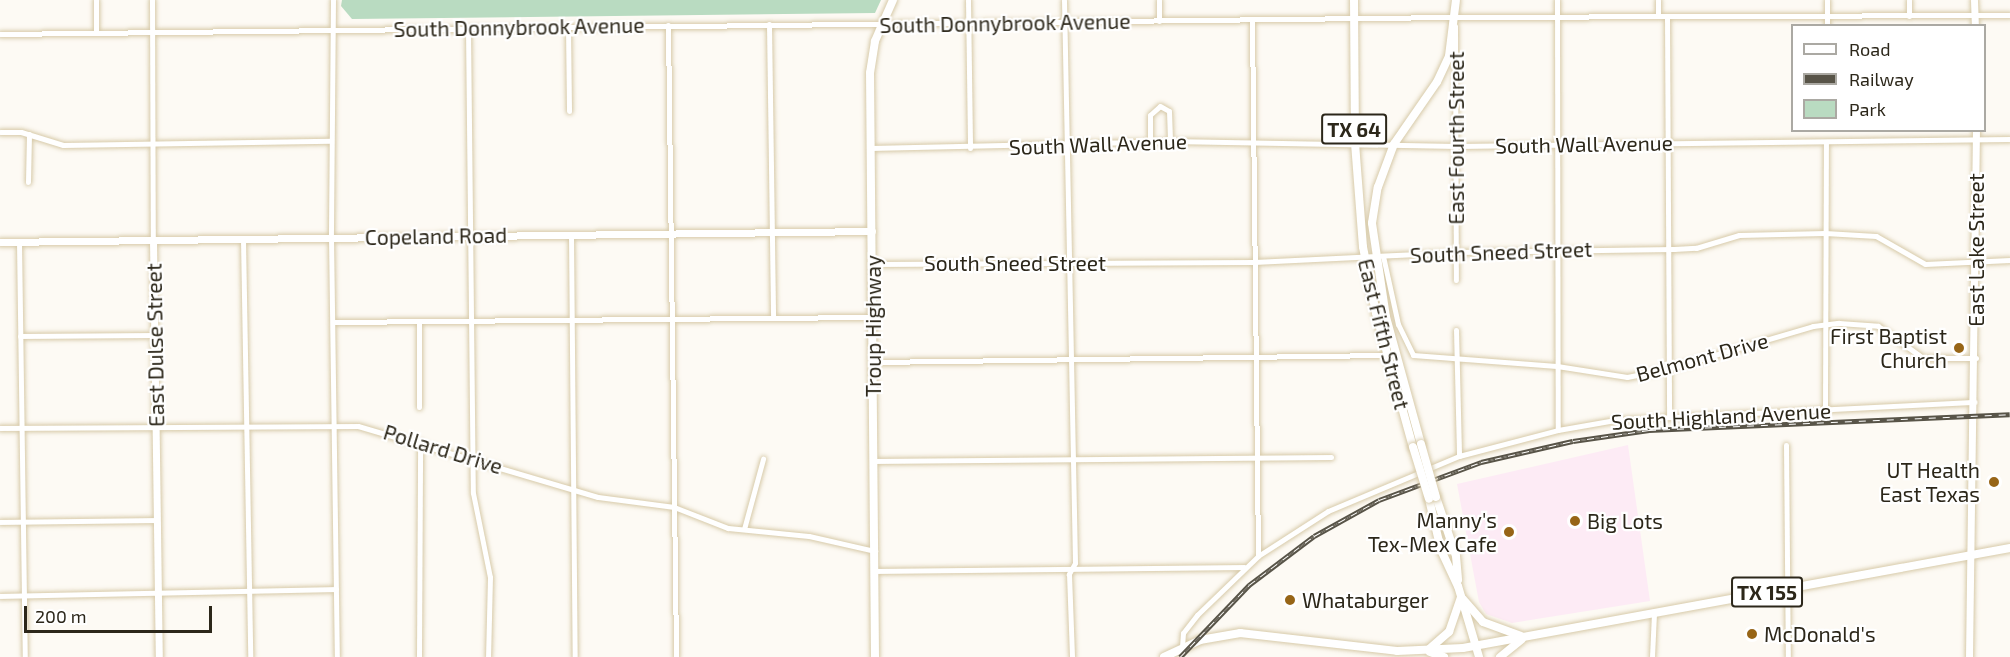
<!DOCTYPE html>
<style>
body{margin:0}
#map{position:relative;width:2010px;height:657px;overflow:hidden;background:#fdfaf4;font-family:"Exo 2",sans-serif}
div>[style]{position:absolute}
[style*='--x']{left:calc(var(--x)*1px);top:calc(var(--y)*1px);width:calc(var(--w)*1px);rotate:calc(var(--a)*1deg)}
.commercial>*{inset:0;background:#fdebf5}
.green>*{inset:0;background:#b9dbc1}
.roads{filter:drop-shadow(0 0 2px #d7caa9) drop-shadow(0 0 2px #d7caa9)}
.minor>*{height:5px;margin:-2.5px;padding:0 2.5px;transform-origin:2.5px;border-radius:2.5px;background:#fff}
.tertiary>*{height:7px;margin:-3.5px;padding:0 3.5px;transform-origin:3.5px;border-radius:3.5px;background:#fff}
.secondary>*{height:8px;margin:-4px;padding:0 4px;transform-origin:4px;border-radius:4px;background:#fff}
.primary>*{height:8px;margin:-4px;padding:0 4px;transform-origin:4px;border-radius:4px;background:#fff}
.rail>*{height:4.5px;margin-top:-2.25px;transform-origin:0;background:repeating-linear-gradient(90deg,#fff 0 7px,#585448 0 14px);box-sizing:border-box;border-block:2px solid #585448}
.bridges{filter:drop-shadow(0 0 2px #d7caa9) drop-shadow(0 0 2px #d7caa9)}
.primary-bridge>*{height:8px;margin:-4px;padding:0 4px;transform-origin:4px;border-radius:4px;background:#fff}
.dots>*{width:16px;height:16px;translate:-50% -50%;box-sizing:border-box;border:3px solid #fff;border-radius:50%}
span{translate:-50% -50%;white-space:nowrap;text-align:center;line-height:1.15;-webkit-text-stroke:4.5px #fff;paint-order:stroke}
.shield-label span{padding:2px 4px;background:#fff;border:2px solid;border-radius:4px;-webkit-text-stroke-width:0}
.shield-label{font-size:20px;color:#2c271a;font-weight:700}
.street-label{font-size:21px;color:#2c271a}
.poi-label{font-size:21px;color:#2c271a}
.right{translate:-100% -50%;text-align:right}
.left{translate:0 -50%;text-align:left}
.legend{position:absolute;left:1791px;top:24px;width:195px;height:108px;box-sizing:border-box;background:#fff;border:2px solid #aba9a3;margin:0;padding:8px 10px;list-style:none;font-size:18px;color:#2c271a}
.legend li{display:flex;align-items:center;gap:12px;height:30px}
.legend b{width:30px;border:2px solid #aba9a3}
.scale{position:absolute;left:24px;top:606px;width:188px;height:27px;box-sizing:border-box;border:3px solid #2c271a;border-top:0;padding-left:8px;font-size:18px;line-height:21px;white-space:nowrap;color:#2c271a;-webkit-text-stroke:4px #fff;paint-order:stroke}
</style>
<div id="map">
<div class="commercial">
<div style="clip-path:polygon(1628px 445px,1650px 601px,1512px 623px,1486px 614px,1479px 602px,1457px 484px)"></div>
</div>
<div class="green">
<div style="clip-path:polygon(342px 0,881px 0,875px 13px,352px 19px,341px 6px)"></div>
</div>
<div class="roads">
<div class="minor">
<div style="--x:96;--y:0;--w:32;--a:90"></div>
<div style="--x:152;--y:0;--w:240;--a:89.8"></div>
<div style="--x:333;--y:0;--w:237;--a:90.5"></div>
<div style="--x:331;--y:237;--w:420;--a:89.2"></div>
<div style="--x:968;--y:0;--w:148;--a:89.2"></div>
<div style="--x:1064;--y:0;--w:563;--a:88.88"></div>
<div style="--x:1075;--y:563;--w:13;--a:119"></div>
<div style="--x:1069;--y:574;--w:83;--a:87.9"></div>
<div style="--x:1159;--y:0;--w:21;--a:90"></div>
<div style="--x:1557;--y:0;--w:430;--a:89.9"></div>
<div style="--x:1658;--y:0;--w:16;--a:90"></div>
<div style="--x:1827;--y:0;--w:26;--a:90"></div>
<div style="--x:1909;--y:0;--w:16;--a:90"></div>
<div style="--x:1667;--y:16;--w:399;--a:89.7"></div>
<div style="--x:1252;--y:21;--w:535;--a:89.36"></div>
<div style="--x:769;--y:24;--w:292;--a:89.2"></div>
<div style="--x:668;--y:25;--w:632;--a:89.27"></div>
<div style="--x:1455;--y:26;--w:254;--a:89.8"></div>
<div style="--x:568;--y:27;--w:84;--a:89.3"></div>
<div style="--x:468;--y:28;--w:465;--a:89.4"></div>
<div style="--x:473;--y:493;--w:86;--a:78.6"></div>
<div style="--x:490;--y:577;--w:80;--a:91.4"></div>
<div style="--x:0;--y:34;--w:1455;--a:-0.67"></div>
<div style="--x:1455;--y:17;--w:555;--a:-0.21"></div>
<div style="--x:0;--y:132;--w:21;--a:0"></div>
<div style="--x:21;--y:132;--w:44;--a:17.2"></div>
<div style="--x:63;--y:145;--w:268;--a:-0.9"></div>
<div style="--x:1150;--y:141;--w:26;--a:-90"></div>
<div style="--x:1150;--y:115;--w:13;--a:-42"></div>
<div style="--x:1160;--y:106;--w:10;--a:29"></div>
<div style="--x:1169;--y:111;--w:30;--a:88"></div>
<div style="--x:870;--y:148;--w:300;--a:-1.3"></div>
<div style="--x:1170;--y:141;--w:287;--a:1"></div>
<div style="--x:1457;--y:146;--w:553;--a:-0.73"></div>
<div style="--x:28;--y:182;--w:48;--a:-88.8"></div>
<div style="--x:571;--y:235;--w:422;--a:89.5"></div>
<div style="--x:243;--y:239;--w:418;--a:89"></div>
<div style="--x:19;--y:242;--w:415;--a:89.2"></div>
<div style="--x:1383;--y:256;--w:70;--a:77.6"></div>
<div style="--x:1398;--y:324;--w:34;--a:64"></div>
<div style="--x:1413;--y:355;--w:144;--a:4.4"></div>
<div style="--x:1557;--y:366;--w:71;--a:8.9"></div>
<div style="--x:1627;--y:377;--w:41;--a:-11.3"></div>
<div style="--x:1667;--y:369;--w:152;--a:-16.4"></div>
<div style="--x:1813;--y:326;--w:26;--a:-7"></div>
<div style="--x:1839;--y:323;--w:39;--a:4"></div>
<div style="--x:1878;--y:326;--w:55;--a:35.4"></div>
<div style="--x:1923;--y:358;--w:53;--a:0"></div>
<div style="--x:873;--y:264;--w:381;--a:-0.3"></div>
<div style="--x:1254;--y:262;--w:202;--a:-2.8"></div>
<div style="--x:1456;--y:252;--w:218;--a:-0.8"></div>
<div style="--x:1674;--y:249;--w:22;--a:-3"></div>
<div style="--x:1696;--y:248;--w:45;--a:-16.8"></div>
<div style="--x:1739;--y:235;--w:86;--a:-1.3"></div>
<div style="--x:1825;--y:233;--w:51;--a:3.4"></div>
<div style="--x:1876;--y:236;--w:56;--a:29.7"></div>
<div style="--x:1925;--y:264;--w:85;--a:-2.7"></div>
<div style="--x:419;--y:321;--w:86;--a:90"></div>
<div style="--x:333;--y:322;--w:539;--a:-0.53"></div>
<div style="--x:1456;--y:330;--w:126;--a:88.6"></div>
<div style="--x:20;--y:336;--w:134;--a:-0.4"></div>
<div style="--x:873;--y:362;--w:513;--a:-0.78"></div>
<div style="--x:1825;--y:410;--w:268;--a:-89.8"></div>
<div style="--x:0;--y:428;--w:358;--a:-0.3"></div>
<div style="--x:358;--y:426;--w:250;--a:16.5"></div>
<div style="--x:598;--y:497;--w:77;--a:7.5"></div>
<div style="--x:674;--y:507;--w:58;--a:21.3"></div>
<div style="--x:728;--y:528;--w:81;--a:5.6"></div>
<div style="--x:809;--y:536;--w:68;--a:12.8"></div>
<div style="--x:1786;--y:445;--w:212;--a:89.5"></div>
<div style="--x:874;--y:461;--w:457;--a:-0.5"></div>
<div style="--x:0;--y:522;--w:157;--a:-0.7"></div>
<div style="--x:744;--y:529;--w:73;--a:-74.8"></div>
<div style="--x:875;--y:571;--w:369;--a:-0.6"></div>
<div style="--x:0;--y:596;--w:336;--a:-1.2"></div>
<div style="--x:1182;--y:647;--w:14;--a:-86"></div>
<div style="--x:1183;--y:633;--w:23;--a:-52"></div>
<div style="--x:1197;--y:615;--w:85;--a:-44"></div>
<div style="--x:1258;--y:556;--w:83;--a:-32.7"></div>
<div style="--x:1328;--y:511;--w:142;--a:-22.8"></div>
<div style="--x:1459;--y:456;--w:102;--a:-14.7"></div>
<div style="--x:1558;--y:430;--w:58;--a:-10"></div>
<div style="--x:1615;--y:420;--w:360;--a:-2.9"></div>
<div style="--x:419;--y:657;--w:215;--a:-89.7"></div>
<div style="--x:1652;--y:657;--w:44;--a:-87.4"></div>
</div>
<div class="tertiary">
<div style="--x:1974;--y:0;--w:26;--a:88"></div>
<div style="--x:153;--y:240;--w:417;--a:89.2"></div>
<div style="--x:0;--y:242;--w:872;--a:-0.72"></div>
<div style="--x:1969;--y:657;--w:527;--a:-89.24"></div>
</div>
<div class="secondary">
<div style="--x:875;--y:657;--w:584;--a:-90.49"></div>
<div style="--x:870;--y:73;--w:32;--a:-81"></div>
<div style="--x:875;--y:41;--w:45;--a:-66.3"></div>
</div>
<div class="primary">
<div style="--x:1354;--y:0;--w:143;--a:89.6"></div>
<div style="--x:1355;--y:143;--w:104;--a:85.6"></div>
<div style="--x:1363;--y:247;--w:67;--a:78.9"></div>
<div style="--x:1376;--y:313;--w:139;--a:74.6"></div>
<div style="--x:1421;--y:444;--w:132;--a:-105.4"></div>
<div style="--x:1386;--y:317;--w:95;--a:-98.5"></div>
<div style="--x:1372;--y:223;--w:36;--a:-81"></div>
<div style="--x:1378;--y:187;--w:46;--a:-69.6"></div>
<div style="--x:1394;--y:144;--w:75;--a:-55.3"></div>
<div style="--x:1437;--y:82;--w:29;--a:-65"></div>
<div style="--x:1449;--y:56;--w:56;--a:-82.9"></div>
<div style="--x:1436;--y:497;--w:62;--a:71.3"></div>
<div style="--x:1456;--y:556;--w:24;--a:85"></div>
<div style="--x:1429;--y:499;--w:52;--a:76.8"></div>
<div style="--x:1441;--y:550;--w:40;--a:65"></div>
<div style="--x:1458;--y:586;--w:74;--a:73.5"></div>
<div style="--x:1463;--y:599;--w:30;--a:49"></div>
<div style="--x:1483;--y:622;--w:40;--a:20.2"></div>
<div style="--x:1428;--y:650;--w:28;--a:-41"></div>
<div style="--x:1449;--y:632;--w:37;--a:-71"></div>
<div style="--x:1430;--y:652;--w:15;--a:20"></div>
<div style="--x:1164;--y:657;--w:40;--a:-25"></div>
<div style="--x:1200;--y:640;--w:41;--a:-9.9"></div>
<div style="--x:1240;--y:633;--w:158;--a:6.5"></div>
<div style="--x:1397;--y:651;--w:66;--a:-2.6"></div>
<div style="--x:1463;--y:648;--w:556;--a:-10.36"></div>
<div style="--x:1500;--y:657;--w:28;--a:-39"></div>
</div>
</div>
<div class="rail">
<div style="--x:1180;--y:657;--w:100;--a:-46.2"></div>
<div style="--x:1249;--y:585;--w:81;--a:-37"></div>
<div style="--x:1314;--y:536;--w:74;--a:-29"></div>
<div style="--x:1379;--y:500;--w:109;--a:-20.4"></div>
<div style="--x:1481;--y:462;--w:94;--a:-12.9"></div>
<div style="--x:1573;--y:441;--w:77;--a:-8.2"></div>
<div style="--x:1649;--y:430;--w:361;--a:-2.5"></div>
</div>
<div class="bridges">
<div class="primary-bridge">
<div style="--x:1421;--y:444;--w:55;--a:74.2"></div>
<div style="--x:1413;--y:447;--w:54;--a:72.9"></div>
</div>
</div>
<div class="dots">
<div style="left:1959px;top:348px;background:#976517"></div>
<div style="left:1994px;top:482px;background:#976517"></div>
<div style="left:1575px;top:521px;background:#976517"></div>
<div style="left:1509px;top:532px;background:#976517"></div>
<div style="left:1290px;top:600px;background:#976517"></div>
<div style="left:1752px;top:634px;background:#976517"></div>
</div>
<div class="shield-label">
<span style="left:1354px;top:129px">TX 64</span>
<span style="left:1767px;top:592px">TX 155</span>
</div>
<div class="street-label">
<span style="left:1005px;top:23px;rotate:-1deg">South Donnybrook Avenue</span>
<span style="left:519px;top:27px;rotate:-1deg">South Donnybrook Avenue</span>
<span style="left:1456px;top:138px;rotate:-90deg">East Fourth Street</span>
<span style="left:1098px;top:144px;rotate:-2deg">South Wall Avenue</span>
<span style="left:1584px;top:144px;rotate:-1deg">South Wall Avenue</span>
<span style="left:436px;top:236px;rotate:-1deg">Copeland Road</span>
<span style="left:1976px;top:250px;rotate:-90deg">East Lake Street</span>
<span style="left:1501px;top:252px;rotate:-2deg">South Sneed Street</span>
<span style="left:1015px;top:263px">South Sneed Street</span>
<span style="left:873px;top:326px;rotate:-90deg">Troup Highway</span>
<span style="left:1384px;top:334px;rotate:76deg">East Fifth Street</span>
<span style="left:155px;top:345px;rotate:-91deg">East Dulse Street</span>
<span style="left:1702px;top:357px;rotate:-15deg">Belmont Drive</span>
<span style="left:1721px;top:416px;rotate:-3deg">South Highland Avenue</span>
<span style="left:443px;top:449px;rotate:17deg">Pollard Drive</span>
</div>
<div class="poi-label">
<span class="right" style="left:1947px;top:348px">First Baptist<br>Church</span>
<span class="right" style="left:1980px;top:482px">UT Health<br>East Texas</span>
<span class="right" style="left:1497px;top:532px">Manny's<br>Tex-Mex Cafe</span>
<span class="left" style="left:1587px;top:521px">Big Lots</span>
<span class="left" style="left:1302px;top:600px">Whataburger</span>
<span class="left" style="left:1764px;top:634px">McDonald's</span>
</div>
<ul class="legend">
<li><b style="height:8px;background:#fff"></b>Road</li>
<li><b style="height:8px;background:#585448"></b>Railway</li>
<li><b style="height:16px;background:#b9dbc1"></b>Park</li>
</ul>
<div class="scale">200 m</div>
</div>
